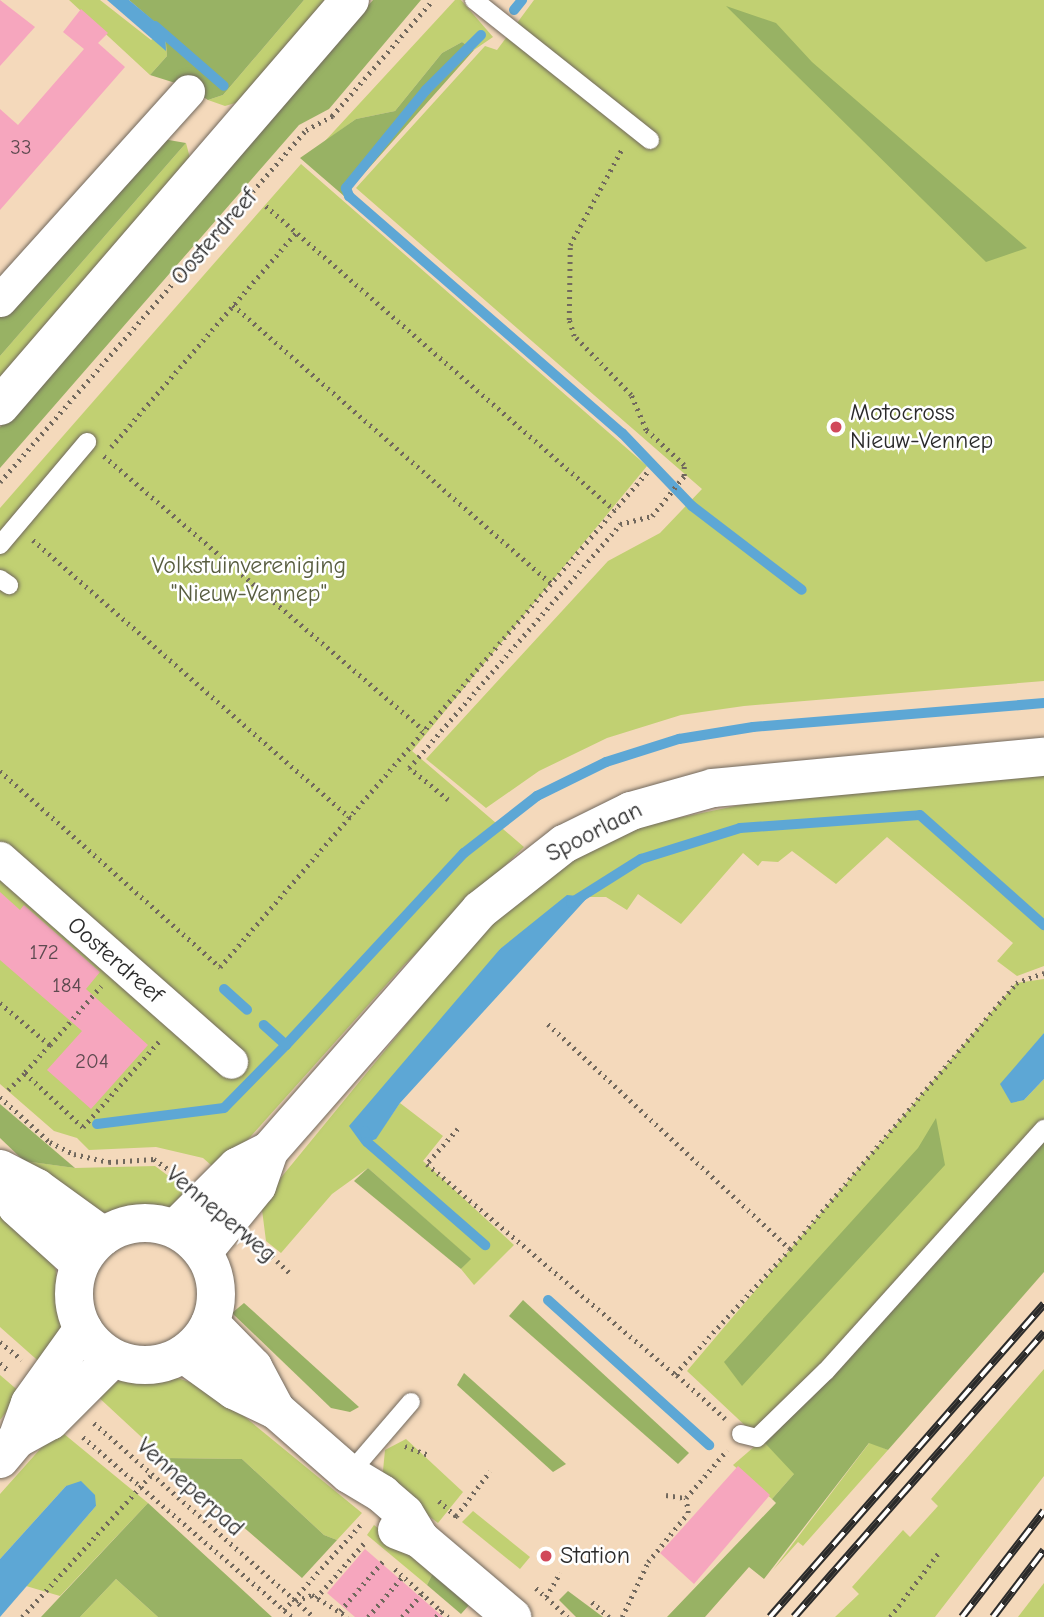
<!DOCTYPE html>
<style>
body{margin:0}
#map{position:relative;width:1044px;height:1617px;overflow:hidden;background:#f4d9bb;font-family:"Comic Neue",sans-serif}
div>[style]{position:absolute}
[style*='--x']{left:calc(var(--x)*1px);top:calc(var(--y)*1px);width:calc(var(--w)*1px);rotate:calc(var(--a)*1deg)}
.green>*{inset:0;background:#c1d072}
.forest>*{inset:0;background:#98b264}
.water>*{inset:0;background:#5da7d5}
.stream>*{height:10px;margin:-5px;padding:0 5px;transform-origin:5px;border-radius:5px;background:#5da7d5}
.building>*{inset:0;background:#f6a6be}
.path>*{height:4.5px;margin-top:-2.25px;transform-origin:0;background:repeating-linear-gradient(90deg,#71685d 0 2px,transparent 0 7px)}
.roads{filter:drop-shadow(0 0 2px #71685d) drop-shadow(0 0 2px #71685d)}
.service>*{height:18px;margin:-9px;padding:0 9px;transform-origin:9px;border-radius:9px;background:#fff}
.minor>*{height:33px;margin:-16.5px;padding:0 16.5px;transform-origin:16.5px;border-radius:16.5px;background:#fff}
.tertiary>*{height:38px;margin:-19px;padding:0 19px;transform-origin:19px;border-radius:19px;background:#fff}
.secondary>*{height:38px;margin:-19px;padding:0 19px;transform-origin:19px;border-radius:19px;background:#fff}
.secondary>.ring{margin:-19px;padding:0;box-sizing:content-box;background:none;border:38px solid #fff;border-radius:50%}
.rail>*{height:8px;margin-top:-4px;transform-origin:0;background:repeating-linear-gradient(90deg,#fff 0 16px,#2b2b2b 0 32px);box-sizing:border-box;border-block:2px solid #2b2b2b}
.dots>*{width:19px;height:19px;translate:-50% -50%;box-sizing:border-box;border:4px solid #fff;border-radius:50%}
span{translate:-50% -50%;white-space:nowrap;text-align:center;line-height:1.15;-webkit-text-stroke:5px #fff;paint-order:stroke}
.number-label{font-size:21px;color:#5e4a50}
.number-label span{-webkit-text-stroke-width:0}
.street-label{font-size:24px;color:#2b2b2b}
.poi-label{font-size:24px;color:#2b2b2b}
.left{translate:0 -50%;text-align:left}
.park-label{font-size:24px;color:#585d40}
</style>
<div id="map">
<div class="green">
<div style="clip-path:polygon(69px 0,100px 0,151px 40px,165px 30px,167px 56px,150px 75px)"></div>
<div style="clip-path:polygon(304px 0,331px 0,242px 101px,225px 106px,208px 100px,223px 95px)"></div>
<div style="clip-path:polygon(455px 0,461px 0,493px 37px,474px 50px,462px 42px,442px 53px,395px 111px,356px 119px,324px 142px)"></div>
<div style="clip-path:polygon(534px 0,1044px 0,1044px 681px,744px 706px,681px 715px,607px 738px,539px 771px,486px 808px,426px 759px,608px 561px,660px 533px,702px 489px,356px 188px,485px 46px,497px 50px)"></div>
<div style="clip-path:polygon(186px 143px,190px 158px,0 379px,0 356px)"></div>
<div style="clip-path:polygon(301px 164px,647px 466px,412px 751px,524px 847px,404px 965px,219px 1172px,203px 1158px,156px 1147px,89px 1150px,77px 1138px,54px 1131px,0 1084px,0 508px)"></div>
<div style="clip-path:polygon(1044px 770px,1044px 966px,1017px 976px,997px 961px,1013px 943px,887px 837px,836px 884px,792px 851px,778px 862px,762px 861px,758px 866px,743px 853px,681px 924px,638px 894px,627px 910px,606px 897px,588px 897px,500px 949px,375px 1139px,400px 1103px,443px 1136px,423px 1161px,514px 1245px,474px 1285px,461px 1269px,470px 1259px,368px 1168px,332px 1194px,281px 1253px,266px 1241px,261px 1202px,482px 932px,557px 870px,630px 828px,779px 797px)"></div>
<div style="clip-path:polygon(1044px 979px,1044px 1033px,1024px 1100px,1044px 1079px,1044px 1119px,875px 1313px,752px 1432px,687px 1371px,1016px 983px)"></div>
<div style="clip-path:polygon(25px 1161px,75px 1168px,155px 1166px,197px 1197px,162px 1214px,94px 1212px)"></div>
<div style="clip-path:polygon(0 1206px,45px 1249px,56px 1270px,63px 1332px,44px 1366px,0 1327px)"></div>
<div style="clip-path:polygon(1044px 1369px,1044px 1476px,935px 1617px,835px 1617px,859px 1594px,852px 1587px,903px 1530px,910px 1537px,938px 1506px,931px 1499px)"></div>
<div style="clip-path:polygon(0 1375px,21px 1393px,0 1420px)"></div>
<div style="clip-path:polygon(172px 1376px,212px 1390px,362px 1513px,337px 1540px,324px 1535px,242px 1459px,164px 1458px,95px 1394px,119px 1381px)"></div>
<div style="clip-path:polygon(58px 1429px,148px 1503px,60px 1596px,26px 1586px,96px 1506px,66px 1486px,0 1559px,0 1494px)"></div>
<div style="clip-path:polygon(406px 1439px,463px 1492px,438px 1523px,382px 1481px,385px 1450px)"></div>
<div style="clip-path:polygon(762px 1440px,795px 1473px,772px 1499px,733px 1465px)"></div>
<div style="clip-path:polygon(870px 1442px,888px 1450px,803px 1546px,798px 1542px,773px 1570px)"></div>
<div style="clip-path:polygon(473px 1511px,530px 1557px,520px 1569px,462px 1522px)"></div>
<div style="clip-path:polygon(374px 1525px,433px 1573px,427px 1585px,367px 1535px)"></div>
<div style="clip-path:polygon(116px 1579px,158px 1617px,80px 1617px)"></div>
<div style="clip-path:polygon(1044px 1583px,1044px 1617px,1018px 1617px)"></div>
</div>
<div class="forest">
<div style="clip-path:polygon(129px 0,304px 0,223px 95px,208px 100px,188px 87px,150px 75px,167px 56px,165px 31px)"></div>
<div style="clip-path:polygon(373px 0,421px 0,329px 109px,299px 125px,0 468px,0 427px)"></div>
<div style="clip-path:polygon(726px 6px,776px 23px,812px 62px,1027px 248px,986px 262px)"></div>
<div style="clip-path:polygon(462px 42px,474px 50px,344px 196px,300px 158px,356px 119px,395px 111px,442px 53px)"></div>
<div style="clip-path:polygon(157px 138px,186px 143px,0 356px,0 315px)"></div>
<div style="clip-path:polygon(0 1104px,75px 1168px,24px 1161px,0 1138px)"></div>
<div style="clip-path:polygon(936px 1118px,945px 1165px,742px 1386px,724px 1362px,918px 1148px)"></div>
<div style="clip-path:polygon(1044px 1136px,1044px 1272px,888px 1450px,869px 1443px,764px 1579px,749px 1567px,705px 1617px,667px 1617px,776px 1503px,772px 1499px,794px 1474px,762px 1440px)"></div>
<div style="clip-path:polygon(368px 1168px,471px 1259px,461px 1269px,354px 1181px)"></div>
<div style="clip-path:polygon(523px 1300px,689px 1453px,678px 1464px,509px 1316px)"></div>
<div style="clip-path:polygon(244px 1303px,359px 1407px,350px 1412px,331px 1408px,232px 1313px)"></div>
<div style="clip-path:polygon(464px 1373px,566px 1464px,553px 1472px,457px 1385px)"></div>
<div style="clip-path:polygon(164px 1458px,242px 1459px,324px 1535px,337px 1540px,302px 1578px)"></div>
<div style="clip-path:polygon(148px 1503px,272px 1617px,158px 1617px,116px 1579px,80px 1617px,41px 1617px)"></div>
<div style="clip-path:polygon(433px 1573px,470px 1604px,461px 1614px,427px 1585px)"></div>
<div style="clip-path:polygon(568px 1591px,603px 1617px,576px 1617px,559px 1600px)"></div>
</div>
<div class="water">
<div style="clip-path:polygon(107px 0,129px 0,165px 30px,166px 51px)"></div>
<div style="clip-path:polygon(567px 895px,588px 897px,400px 1103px,376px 1139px,362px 1144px,349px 1126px,500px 949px)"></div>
<div style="clip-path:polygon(1044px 1033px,1044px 1079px,1024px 1100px,1011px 1103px,1000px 1084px)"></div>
<div style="clip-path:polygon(81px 1481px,95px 1495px,96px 1506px,0 1617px,0 1559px,66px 1486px)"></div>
</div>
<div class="stream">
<div style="--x:514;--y:10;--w:13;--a:-51"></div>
<div style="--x:155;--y:26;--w:91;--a:41"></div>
<div style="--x:481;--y:35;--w:78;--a:135"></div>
<div style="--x:426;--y:90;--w:127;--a:129.2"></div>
<div style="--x:346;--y:188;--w:9;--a:69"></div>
<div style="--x:349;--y:196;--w:362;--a:41"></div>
<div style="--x:622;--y:433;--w:101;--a:46.2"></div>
<div style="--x:692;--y:506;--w:138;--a:37.4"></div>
<div style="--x:571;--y:903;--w:83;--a:-32.2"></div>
<div style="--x:641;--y:859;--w:104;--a:-17.4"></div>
<div style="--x:740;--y:828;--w:180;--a:-4.1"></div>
<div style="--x:920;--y:815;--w:166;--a:41.6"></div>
<div style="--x:224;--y:989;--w:31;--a:42"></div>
<div style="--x:286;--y:1045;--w:262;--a:-47.2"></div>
<div style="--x:464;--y:853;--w:93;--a:-38"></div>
<div style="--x:537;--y:796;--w:77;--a:-26.2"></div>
<div style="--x:606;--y:762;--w:77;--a:-17.5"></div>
<div style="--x:679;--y:739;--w:75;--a:-9.2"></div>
<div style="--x:753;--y:727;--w:292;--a:-4.7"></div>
<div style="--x:97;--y:1124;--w:128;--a:-7.2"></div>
<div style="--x:224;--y:1108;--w:88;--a:-45.5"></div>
<div style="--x:286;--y:1045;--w:30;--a:-138"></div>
<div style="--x:365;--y:1131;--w:11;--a:80"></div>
<div style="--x:367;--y:1142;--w:157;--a:41.1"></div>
<div style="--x:548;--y:1300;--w:217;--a:42"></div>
</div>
<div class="building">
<div style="clip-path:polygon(0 0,35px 27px,0 66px)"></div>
<div style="clip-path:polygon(81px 9px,108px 33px,98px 43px,125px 67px,0 210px,0 109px,18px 125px,84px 49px,63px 32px)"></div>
<div style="clip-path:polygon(0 892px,20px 910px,24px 905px,100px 972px,86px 989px,148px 1045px,91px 1109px,47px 1070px,82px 1031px,0 960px)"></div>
<div style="clip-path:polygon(738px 1466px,770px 1495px,694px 1584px,660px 1553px)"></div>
<div style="clip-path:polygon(365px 1549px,403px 1582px,443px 1617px,355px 1617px,327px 1593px)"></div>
</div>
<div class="path">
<div style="--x:266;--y:206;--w:463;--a:41.1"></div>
<div style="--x:233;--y:305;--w:424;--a:41.2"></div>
<div style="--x:111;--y:447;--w:283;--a:-49.2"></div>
<div style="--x:104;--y:456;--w:421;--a:40.6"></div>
<div style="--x:0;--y:482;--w:466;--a:-49"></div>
<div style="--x:306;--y:130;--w:30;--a:-28"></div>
<div style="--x:332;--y:116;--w:154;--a:-49"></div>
<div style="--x:33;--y:540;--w:422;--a:41.2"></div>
<div style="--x:0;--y:771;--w:295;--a:41.7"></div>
<div style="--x:220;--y:967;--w:657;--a:-49.2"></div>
<div style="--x:448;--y:800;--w:50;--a:-140.6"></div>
<div style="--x:409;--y:768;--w:323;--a:-49.1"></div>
<div style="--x:620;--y:524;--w:33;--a:-14"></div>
<div style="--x:652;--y:516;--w:51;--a:-51.3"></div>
<div style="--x:684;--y:476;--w:11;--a:-90"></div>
<div style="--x:684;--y:465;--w:52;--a:-137.4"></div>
<div style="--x:646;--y:430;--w:38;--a:-113"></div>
<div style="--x:631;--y:395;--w:82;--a:-134"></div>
<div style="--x:574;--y:336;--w:17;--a:-107"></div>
<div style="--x:569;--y:320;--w:75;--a:-89.2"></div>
<div style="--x:570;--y:245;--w:109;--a:-61.6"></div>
<div style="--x:0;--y:1003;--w:65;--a:40"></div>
<div style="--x:50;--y:1045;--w:78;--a:-49.2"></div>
<div style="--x:548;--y:1024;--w:330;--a:42.9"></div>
<div style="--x:50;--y:1045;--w:38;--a:132"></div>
<div style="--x:25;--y:1073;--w:79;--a:43"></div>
<div style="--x:83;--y:1127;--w:118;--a:-48.4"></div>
<div style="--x:8;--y:1090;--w:24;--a:-45"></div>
<div style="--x:0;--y:1097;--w:67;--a:42"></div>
<div style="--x:50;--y:1142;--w:27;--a:27"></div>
<div style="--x:74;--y:1154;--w:36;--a:13"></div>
<div style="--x:109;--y:1162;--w:45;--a:-3.8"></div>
<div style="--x:154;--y:1159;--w:33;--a:35"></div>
<div style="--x:458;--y:1129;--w:47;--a:131.5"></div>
<div style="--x:427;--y:1164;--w:325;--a:40.3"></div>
<div style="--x:257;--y:1242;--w:48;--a:43.3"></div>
<div style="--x:0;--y:1342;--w:28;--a:39"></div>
<div style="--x:0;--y:1363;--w:13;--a:42"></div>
<div style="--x:725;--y:1419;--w:67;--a:-138"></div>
<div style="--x:675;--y:1374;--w:170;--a:-47.4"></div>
<div style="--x:790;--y:1249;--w:349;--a:-49.6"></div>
<div style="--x:1016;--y:983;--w:30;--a:-20"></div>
<div style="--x:94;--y:1423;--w:293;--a:41.4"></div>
<div style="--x:83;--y:1437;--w:276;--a:40.7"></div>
<div style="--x:405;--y:1446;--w:25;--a:21"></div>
<div style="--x:666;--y:1495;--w:20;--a:9"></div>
<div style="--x:439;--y:1501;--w:23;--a:41"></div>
<div style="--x:456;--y:1516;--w:6;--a:121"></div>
<div style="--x:456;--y:1516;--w:56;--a:-52.9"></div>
<div style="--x:395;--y:1569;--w:72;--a:42.2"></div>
<div style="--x:536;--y:1588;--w:43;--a:42.2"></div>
<div style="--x:546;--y:1597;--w:28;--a:-60"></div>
<div style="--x:316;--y:1598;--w:74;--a:-48.8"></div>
<div style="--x:296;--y:1601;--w:17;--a:-21"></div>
<div style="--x:312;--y:1595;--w:42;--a:31.4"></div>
<div style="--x:592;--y:1602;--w:23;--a:41"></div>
<div style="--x:284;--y:1610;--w:118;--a:-48.1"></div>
<div style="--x:340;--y:1611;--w:67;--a:-49.2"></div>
<div style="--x:22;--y:1617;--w:192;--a:-47.7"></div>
<div style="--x:368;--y:1617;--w:54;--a:-49.5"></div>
<div style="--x:402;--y:1617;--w:31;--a:-50"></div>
<div style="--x:436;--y:1617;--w:9;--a:-54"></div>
<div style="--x:622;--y:1617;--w:61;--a:-64.7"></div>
<div style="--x:648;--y:1562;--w:63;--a:-50.8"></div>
<div style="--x:688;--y:1513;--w:15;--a:-98"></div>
<div style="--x:686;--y:1498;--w:63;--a:-49.5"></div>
<div style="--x:890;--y:1617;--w:83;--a:-52.9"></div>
</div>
<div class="roads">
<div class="service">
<div style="--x:474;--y:0;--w:225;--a:38.5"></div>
<div style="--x:0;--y:545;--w:135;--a:-49.8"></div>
<div style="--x:0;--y:579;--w:11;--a:34"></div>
<div style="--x:741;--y:1434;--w:16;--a:14"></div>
<div style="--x:757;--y:1438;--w:96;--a:-44.2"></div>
<div style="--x:826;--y:1371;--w:326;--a:-48"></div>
<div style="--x:349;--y:1474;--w:95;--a:-49.3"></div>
</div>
<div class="minor">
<div style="--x:0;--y:300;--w:281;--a:-48"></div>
<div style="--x:0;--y:858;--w:308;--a:41.4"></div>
</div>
<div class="tertiary">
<div style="--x:0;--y:406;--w:536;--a:-49.24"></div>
<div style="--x:0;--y:1169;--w:42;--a:27.2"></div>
<div style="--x:37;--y:1188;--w:82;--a:36"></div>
<div style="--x:0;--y:1176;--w:35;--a:61"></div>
<div style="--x:17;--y:1207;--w:85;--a:42.1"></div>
</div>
<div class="secondary">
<div class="ring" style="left:74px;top:1223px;width:104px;height:104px"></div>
<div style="--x:175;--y:1229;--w:88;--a:-45"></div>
<div style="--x:237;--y:1167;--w:36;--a:-27"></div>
<div style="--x:203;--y:1252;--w:85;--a:-50.7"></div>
<div style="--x:257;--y:1186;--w:37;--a:-71"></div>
<div style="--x:269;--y:1151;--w:320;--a:-48.8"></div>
<div style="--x:480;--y:910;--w:107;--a:-38.2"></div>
<div style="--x:564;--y:844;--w:75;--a:-26.2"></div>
<div style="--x:631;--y:811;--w:85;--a:-15.7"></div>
<div style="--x:713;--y:788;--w:332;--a:-5.4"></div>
<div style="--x:210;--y:1323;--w:62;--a:45.7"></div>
<div style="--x:253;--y:1367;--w:49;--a:61.9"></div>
<div style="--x:184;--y:1354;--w:62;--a:35.8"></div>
<div style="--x:234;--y:1390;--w:47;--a:25.5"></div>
<div style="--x:276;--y:1410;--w:97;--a:41.2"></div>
<div style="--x:349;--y:1474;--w:39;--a:31"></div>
<div style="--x:382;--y:1494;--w:30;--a:41"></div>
<div style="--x:405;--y:1514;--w:29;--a:59"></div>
<div style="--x:17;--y:1439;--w:38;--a:-70"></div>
<div style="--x:30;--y:1403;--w:91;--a:-54.4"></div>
<div style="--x:0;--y:1459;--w:26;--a:-50"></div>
<div style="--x:17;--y:1439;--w:38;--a:-29"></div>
<div style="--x:50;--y:1421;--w:89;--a:-45"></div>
<div style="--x:397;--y:1530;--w:25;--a:21"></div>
<div style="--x:420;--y:1539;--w:121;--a:40.3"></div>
</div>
</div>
<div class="rail">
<div style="--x:770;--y:1617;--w:416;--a:-48.8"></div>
<div style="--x:794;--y:1617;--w:379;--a:-48.7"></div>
<div style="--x:962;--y:1617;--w:134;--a:-52.3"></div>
<div style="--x:993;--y:1617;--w:84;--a:-52.7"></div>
</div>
<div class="dots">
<div style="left:836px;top:427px;background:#d1495b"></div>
<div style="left:546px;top:1556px;background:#d1495b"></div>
</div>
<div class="number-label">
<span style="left:21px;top:147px">33</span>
<span style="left:44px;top:952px">172</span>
<span style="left:67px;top:985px">184</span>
<span style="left:92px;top:1061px">204</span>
</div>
<div class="street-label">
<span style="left:214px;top:237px;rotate:-49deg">Oosterdreef</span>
<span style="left:594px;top:832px;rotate:-27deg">Spoorlaan</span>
<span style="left:115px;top:960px;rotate:41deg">Oosterdreef</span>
<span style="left:221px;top:1214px;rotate:40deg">Venneperweg</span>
<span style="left:190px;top:1487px;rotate:42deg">Venneperpad</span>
</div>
<div class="poi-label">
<span class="left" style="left:850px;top:427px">Motocross<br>Nieuw-Vennep</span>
<span class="left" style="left:560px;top:1556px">Station</span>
</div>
<div class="park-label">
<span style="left:249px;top:580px">Volkstuinvereniging<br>"Nieuw-Vennep"</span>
</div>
</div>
